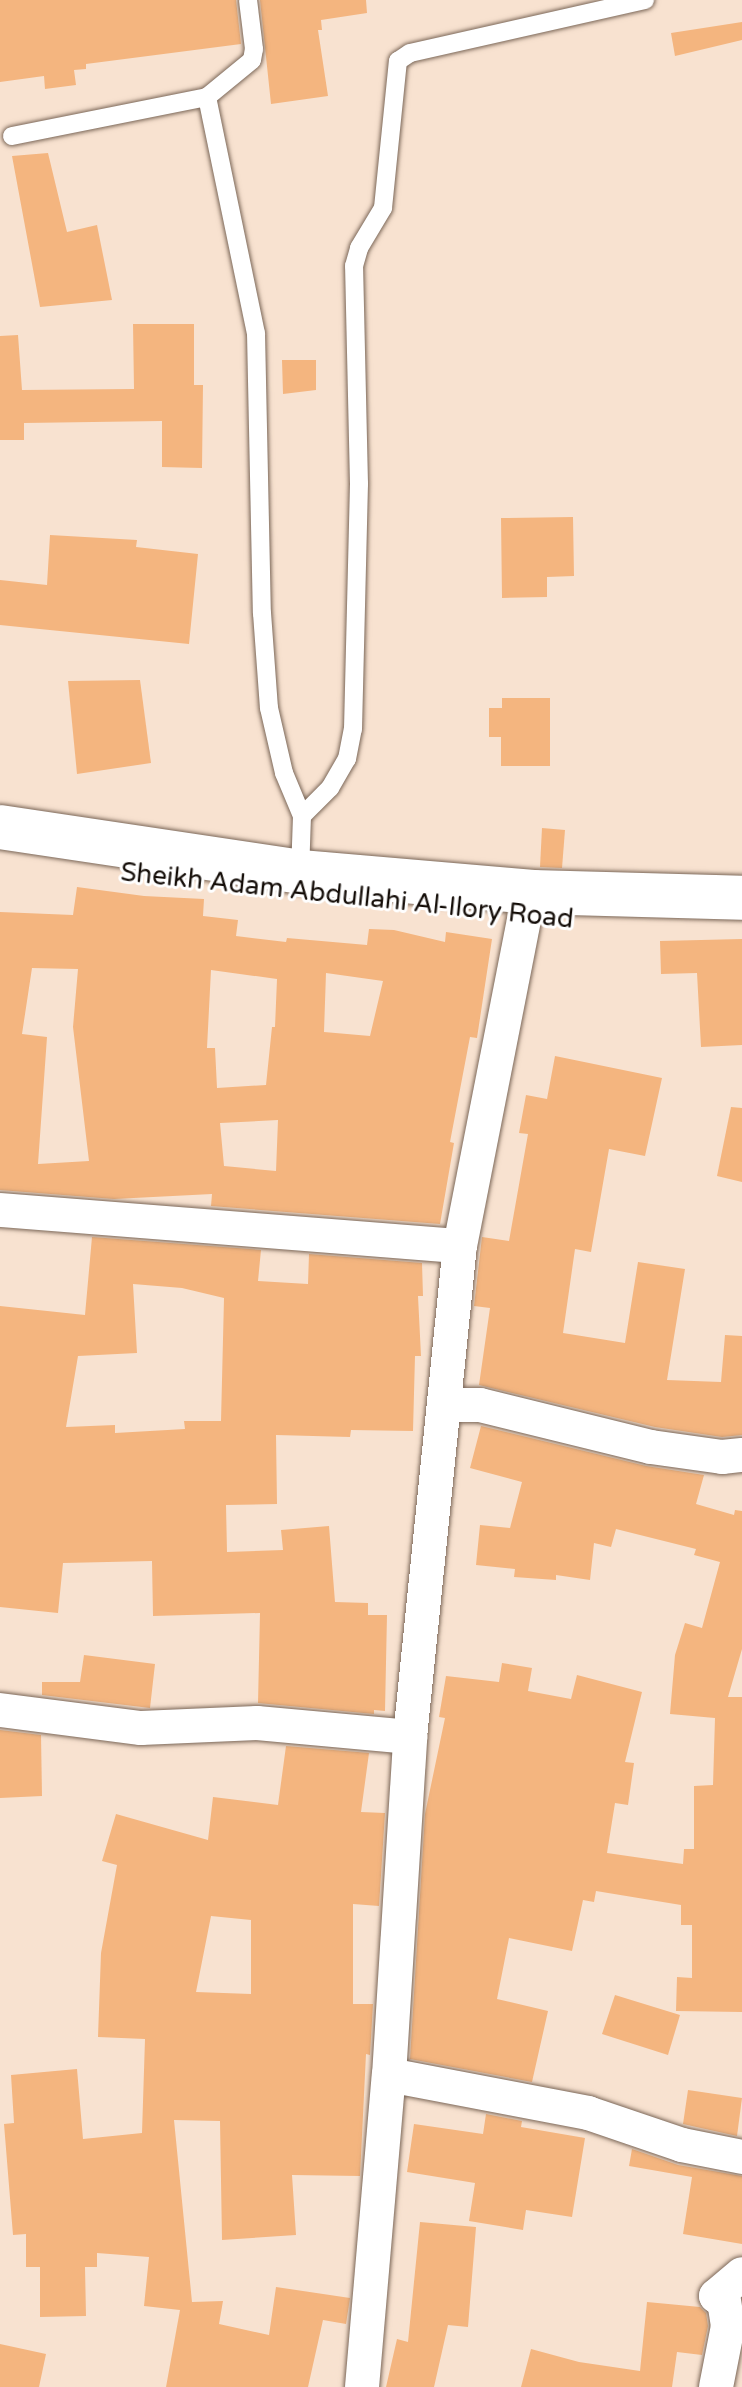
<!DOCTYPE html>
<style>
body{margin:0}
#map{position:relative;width:742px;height:2387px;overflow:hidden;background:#f8e2d0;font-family:"Varela Round",sans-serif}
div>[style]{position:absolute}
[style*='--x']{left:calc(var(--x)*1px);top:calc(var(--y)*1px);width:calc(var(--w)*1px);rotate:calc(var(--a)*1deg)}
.building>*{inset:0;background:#f4b57f}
.roads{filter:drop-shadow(0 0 2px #7b6758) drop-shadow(0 0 2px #7b6758)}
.lane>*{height:18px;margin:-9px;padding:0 9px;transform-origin:9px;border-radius:9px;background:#fff}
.street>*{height:34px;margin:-17px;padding:0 17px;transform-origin:17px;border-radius:17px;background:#fff}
.secondary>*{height:44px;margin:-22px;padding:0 22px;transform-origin:22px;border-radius:22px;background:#fff}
span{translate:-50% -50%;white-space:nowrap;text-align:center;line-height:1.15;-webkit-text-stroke:6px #fff;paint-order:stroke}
.street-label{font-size:26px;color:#130c07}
</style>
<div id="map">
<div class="building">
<div style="clip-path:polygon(0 0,236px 0,241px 44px,86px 64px,86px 69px,74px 70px,76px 85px,45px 89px,44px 76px,0 82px)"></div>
<div style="clip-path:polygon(260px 0,366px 0,367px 13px,321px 20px,322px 30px,318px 30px,328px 96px,271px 104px)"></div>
<div style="clip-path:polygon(742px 22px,742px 40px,675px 56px,671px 33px)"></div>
<div style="clip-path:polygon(48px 153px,67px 232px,97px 225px,112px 300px,40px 307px,12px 156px)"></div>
<div style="clip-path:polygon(133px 324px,194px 324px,194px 385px,203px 385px,202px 468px,162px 467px,162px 421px,24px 423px,24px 440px,0 440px,0 336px,18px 335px,22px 390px,134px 389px)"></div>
<div style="clip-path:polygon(282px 360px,316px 360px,316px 390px,283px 394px)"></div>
<div style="clip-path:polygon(573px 517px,574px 576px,547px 577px,547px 597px,502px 598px,501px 518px)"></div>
<div style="clip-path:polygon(50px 535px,137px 540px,136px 547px,198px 554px,189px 644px,0 625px,0 580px,47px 585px)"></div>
<div style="clip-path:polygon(140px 680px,151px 763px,77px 774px,68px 681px)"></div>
<div style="clip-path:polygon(502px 698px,550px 698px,550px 766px,501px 766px,501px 737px,489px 737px,489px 708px,502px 708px)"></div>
<div style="clip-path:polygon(542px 828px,565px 830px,562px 868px,540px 867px)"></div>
<div style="clip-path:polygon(evenodd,77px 887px,144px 896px,204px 899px,203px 916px,238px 920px,236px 936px,286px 942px,287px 938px,367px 945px,369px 929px,394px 930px,445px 942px,446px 932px,492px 939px,477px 1038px,470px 1037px,450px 1142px,454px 1143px,440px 1224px,211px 1206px,212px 1194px,114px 1199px,0 1190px,0 912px,73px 915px,77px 887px,32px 968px,78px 969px,73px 1027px,89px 1161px,38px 1164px,47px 1037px,22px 1034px,32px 968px,77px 887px,211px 970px,277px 979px,275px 1027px,272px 1027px,266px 1085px,217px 1088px,215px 1048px,207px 1048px,211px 970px,77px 887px,326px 973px,383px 981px,370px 1036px,324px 1032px,326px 973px,77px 887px,278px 1120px,276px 1171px,224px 1166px,220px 1123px,278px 1120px)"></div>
<div style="clip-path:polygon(742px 939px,742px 1045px,701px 1047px,697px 973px,661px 974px,660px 941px)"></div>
<div style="clip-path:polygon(555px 1056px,662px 1078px,645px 1156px,609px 1149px,591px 1252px,575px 1249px,563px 1333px,625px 1343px,638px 1262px,685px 1269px,667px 1380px,721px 1382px,725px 1335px,742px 1336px,742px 1435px,722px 1437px,655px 1427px,479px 1385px,490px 1308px,474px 1306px,482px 1237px,509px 1241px,528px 1134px,519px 1133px,526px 1095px,547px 1099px)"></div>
<div style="clip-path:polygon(731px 1107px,742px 1108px,742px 1182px,717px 1176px)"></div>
<div style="clip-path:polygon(evenodd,92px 1237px,261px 1250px,258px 1281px,308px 1284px,309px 1254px,422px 1263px,423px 1296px,418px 1296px,421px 1356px,415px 1356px,413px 1431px,351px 1430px,350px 1437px,276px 1435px,277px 1504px,226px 1505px,227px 1552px,283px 1550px,281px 1530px,329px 1526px,335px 1602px,368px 1603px,368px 1615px,387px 1615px,385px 1711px,374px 1710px,374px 1714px,258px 1703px,260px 1613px,153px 1616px,152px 1561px,63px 1563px,58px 1613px,0 1607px,0 1306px,85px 1315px,92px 1237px,133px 1284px,182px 1288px,224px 1298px,221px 1421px,184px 1421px,185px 1429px,115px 1433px,115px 1425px,66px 1427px,78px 1356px,137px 1353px,133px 1284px)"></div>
<div style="clip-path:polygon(481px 1426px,646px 1466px,704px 1475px,696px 1504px,734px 1515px,735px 1510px,742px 1511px,742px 1649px,728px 1697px,742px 1697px,742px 2012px,676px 2011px,677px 1977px,692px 1978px,692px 1925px,681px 1925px,681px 1905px,596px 1891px,594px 1902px,583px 1900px,572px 1951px,509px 1938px,497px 1999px,548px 2011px,532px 2082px,410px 2059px,425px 1814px,445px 1718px,439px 1717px,446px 1676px,499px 1682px,502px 1663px,532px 1668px,528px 1691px,571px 1699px,577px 1675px,642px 1692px,625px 1762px,634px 1763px,628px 1805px,615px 1803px,607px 1853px,683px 1864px,684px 1849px,694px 1849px,694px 1786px,713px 1785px,715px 1718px,670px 1714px,675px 1655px,685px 1623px,702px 1628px,720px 1562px,694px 1555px,696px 1549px,616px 1529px,611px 1547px,594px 1543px,590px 1580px,556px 1575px,556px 1580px,514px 1577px,515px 1569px,476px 1565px,480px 1525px,510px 1528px,522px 1482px,470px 1468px)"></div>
<div style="clip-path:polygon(84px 1655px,155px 1664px,150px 1708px,42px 1695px,42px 1682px,80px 1682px)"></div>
<div style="clip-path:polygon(0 1730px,41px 1735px,42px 1796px,0 1798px)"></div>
<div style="clip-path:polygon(evenodd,286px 1746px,369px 1753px,361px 1812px,385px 1813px,379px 1906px,353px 1904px,353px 2004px,373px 2004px,370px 2055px,366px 2054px,360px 2176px,292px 2175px,296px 2235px,222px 2240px,220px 2121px,174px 2120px,192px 2302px,223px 2301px,219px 2324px,269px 2335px,276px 2287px,350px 2298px,346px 2324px,323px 2320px,308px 2387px,166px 2387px,180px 2310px,144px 2306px,149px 2257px,97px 2253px,97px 2267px,85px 2267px,86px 2316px,40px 2317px,40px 2267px,26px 2267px,26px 2234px,13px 2235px,4px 2124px,14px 2123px,11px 2075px,77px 2069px,83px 2139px,142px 2133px,145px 2039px,98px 2037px,101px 1953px,117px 1865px,102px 1861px,116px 1814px,208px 1840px,213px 1797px,278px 1805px,286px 1746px,211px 1916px,251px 1920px,251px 1994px,196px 1992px,211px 1916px)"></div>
<div style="clip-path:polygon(615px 1995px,680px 2015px,668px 2055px,602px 2034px)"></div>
<div style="clip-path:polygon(688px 2090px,742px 2098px,737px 2136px,683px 2124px)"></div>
<div style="clip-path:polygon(486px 2114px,522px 2121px,521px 2127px,585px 2138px,572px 2217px,526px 2210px,523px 2230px,469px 2221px,475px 2183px,407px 2172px,414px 2124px,483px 2134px)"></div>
<div style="clip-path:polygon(632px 2149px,678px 2165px,742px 2176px,742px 2244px,683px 2234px,692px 2177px,629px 2166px)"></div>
<div style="clip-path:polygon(420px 2222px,476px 2227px,468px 2327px,448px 2325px,434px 2387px,386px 2387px,397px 2339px,408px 2342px)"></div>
<div style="clip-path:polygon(647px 2302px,700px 2307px,706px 2313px,708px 2326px,702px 2355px,677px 2352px,672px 2387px,521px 2387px,531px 2349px,579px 2362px,640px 2371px)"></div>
<div style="clip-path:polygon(0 2344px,46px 2354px,39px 2387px,0 2387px)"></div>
</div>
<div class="roads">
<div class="lane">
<div style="--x:207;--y:97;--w:241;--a:78.3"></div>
<div style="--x:256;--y:333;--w:280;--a:88.8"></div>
<div style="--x:262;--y:613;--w:95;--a:85.8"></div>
<div style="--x:269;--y:708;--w:67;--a:77"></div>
<div style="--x:284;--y:773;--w:47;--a:67.3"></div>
<div style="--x:302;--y:816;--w:56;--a:92"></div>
<div style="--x:12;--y:136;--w:199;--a:-11.3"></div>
<div style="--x:207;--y:97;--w:58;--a:-39.4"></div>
<div style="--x:252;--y:60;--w:11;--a:-80"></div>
<div style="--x:254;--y:49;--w:49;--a:-97"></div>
<div style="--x:302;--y:816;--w:40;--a:-45"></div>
<div style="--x:330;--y:788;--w:34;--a:-60"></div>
<div style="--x:347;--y:759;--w:31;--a:-79"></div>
<div style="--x:353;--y:729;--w:245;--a:-88.6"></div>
<div style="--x:359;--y:484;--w:218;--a:-91.3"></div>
<div style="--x:354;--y:266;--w:19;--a:-74"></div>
<div style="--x:359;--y:248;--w:47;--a:-59"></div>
<div style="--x:383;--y:208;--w:148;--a:-84.2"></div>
<div style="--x:398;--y:61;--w:14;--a:-34"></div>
<div style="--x:410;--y:53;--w:241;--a:-12.7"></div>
</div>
<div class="street">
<div style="--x:0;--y:1210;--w:461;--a:4.5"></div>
<div style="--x:445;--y:1405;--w:35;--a:0"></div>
<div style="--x:480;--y:1405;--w:176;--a:13.8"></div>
<div style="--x:651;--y:1447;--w:72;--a:8"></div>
<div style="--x:722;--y:1457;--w:20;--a:-6"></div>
<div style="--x:0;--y:1710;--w:142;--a:7.3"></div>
<div style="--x:141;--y:1728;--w:116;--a:-2.5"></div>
<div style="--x:257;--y:1723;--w:154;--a:5.2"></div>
<div style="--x:389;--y:2075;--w:203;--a:10.8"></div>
<div style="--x:588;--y:2113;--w:99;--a:18.8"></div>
<div style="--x:682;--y:2145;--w:61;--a:11.3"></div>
<div style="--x:362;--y:2387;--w:313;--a:-85.1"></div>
<div style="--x:389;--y:2075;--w:339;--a:-86.4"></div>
<div style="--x:410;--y:1737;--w:494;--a:-84.2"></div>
<div style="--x:460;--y:1246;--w:331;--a:-78.9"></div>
<div style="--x:716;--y:2387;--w:62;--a:-78.9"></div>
<div style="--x:728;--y:2326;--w:24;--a:-99"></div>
<div style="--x:724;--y:2302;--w:10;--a:-143"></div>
<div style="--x:716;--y:2296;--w:34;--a:-40"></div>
</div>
<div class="secondary">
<div style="--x:0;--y:827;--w:303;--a:8.5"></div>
<div style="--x:300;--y:872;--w:234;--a:4.9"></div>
<div style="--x:533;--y:892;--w:209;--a:1.6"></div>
</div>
</div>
<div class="street-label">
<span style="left:347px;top:896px;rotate:6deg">Sheikh Adam Abdullahi Al-Ilory Road</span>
</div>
</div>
